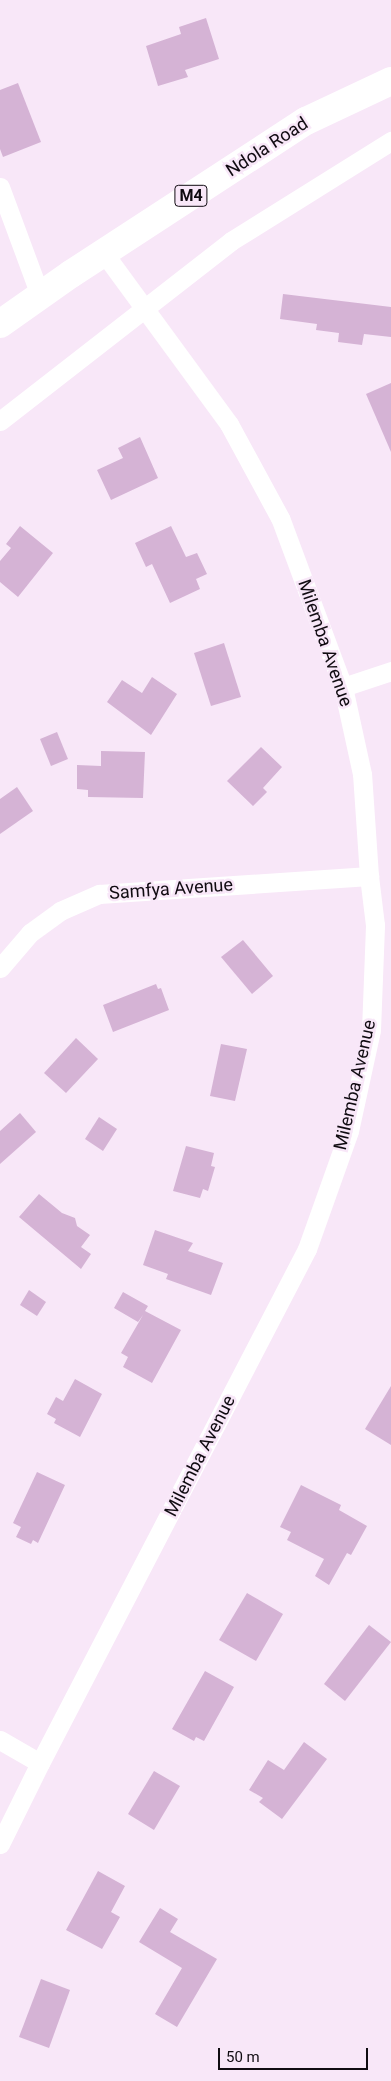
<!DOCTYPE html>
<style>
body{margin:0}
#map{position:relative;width:391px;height:2081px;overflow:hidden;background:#f8e7f8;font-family:Roboto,sans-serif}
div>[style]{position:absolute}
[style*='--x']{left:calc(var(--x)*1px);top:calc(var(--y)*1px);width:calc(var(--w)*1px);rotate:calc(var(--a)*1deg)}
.building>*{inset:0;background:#d5b3d5}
.street>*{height:19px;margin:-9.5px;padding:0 9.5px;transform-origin:9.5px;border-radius:9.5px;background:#fff}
.primary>*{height:28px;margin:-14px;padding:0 14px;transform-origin:14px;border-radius:14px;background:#fff}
span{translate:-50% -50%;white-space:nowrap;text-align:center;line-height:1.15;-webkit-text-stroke:5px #f8e7f8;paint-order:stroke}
.shield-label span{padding:1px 4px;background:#f8e7f8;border:1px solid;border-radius:4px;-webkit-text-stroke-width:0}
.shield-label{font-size:16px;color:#100b11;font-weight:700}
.street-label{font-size:18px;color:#100b11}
.scale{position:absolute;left:218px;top:2048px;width:150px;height:22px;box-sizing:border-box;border:2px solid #100b11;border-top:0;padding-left:6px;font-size:15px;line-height:18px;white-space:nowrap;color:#100b11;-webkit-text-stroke:4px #f8e7f8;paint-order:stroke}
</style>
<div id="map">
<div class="building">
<div style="clip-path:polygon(206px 18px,219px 59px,185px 70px,188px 77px,158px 86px,146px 46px,181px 34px,179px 27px)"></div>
<div style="clip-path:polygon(18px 83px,41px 142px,3px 157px,0 149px,0 90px)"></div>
<div style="clip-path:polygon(283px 294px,391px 307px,391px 337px,364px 334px,362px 345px,338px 342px,339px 333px,316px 330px,317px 324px,280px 319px)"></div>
<div style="clip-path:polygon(391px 383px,391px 452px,366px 394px)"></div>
<div style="clip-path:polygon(140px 437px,158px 478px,111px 500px,97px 470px,123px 458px,118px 448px)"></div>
<div style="clip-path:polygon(20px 526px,53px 553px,18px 597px,0 582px,0 561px,11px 548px,6px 544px)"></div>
<div style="clip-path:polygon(171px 526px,186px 557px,197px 553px,207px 574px,196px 579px,200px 589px,170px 603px,152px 564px,146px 567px,135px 543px)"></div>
<div style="clip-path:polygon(224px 643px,241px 697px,211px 706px,194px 653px)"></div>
<div style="clip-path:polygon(152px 677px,177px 694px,151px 735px,107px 702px,122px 680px,142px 693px)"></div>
<div style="clip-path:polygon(57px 732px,68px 759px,51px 766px,40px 739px)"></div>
<div style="clip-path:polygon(261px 747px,282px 767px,263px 788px,267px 792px,253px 806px,227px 781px)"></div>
<div style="clip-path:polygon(101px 751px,145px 752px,143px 798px,88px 797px,88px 790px,77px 789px,77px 765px,101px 766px)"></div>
<div style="clip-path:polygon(17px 787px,33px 811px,0 834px,0 799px)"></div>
<div style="clip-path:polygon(243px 940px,273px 976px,252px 994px,221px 957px)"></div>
<div style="clip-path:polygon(156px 984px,158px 989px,161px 988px,169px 1010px,113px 1032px,103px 1005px)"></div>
<div style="clip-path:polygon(76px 1038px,98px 1059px,66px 1093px,44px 1073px)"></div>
<div style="clip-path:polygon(221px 1044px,247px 1049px,235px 1101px,210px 1096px)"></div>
<div style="clip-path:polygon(20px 1113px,36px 1132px,0 1164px,0 1131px)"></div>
<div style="clip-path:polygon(99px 1117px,117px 1129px,103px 1151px,85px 1139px)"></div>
<div style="clip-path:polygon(186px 1146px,214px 1153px,211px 1166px,215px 1167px,208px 1191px,203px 1189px,200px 1198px,173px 1191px)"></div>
<div style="clip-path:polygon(39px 1194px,62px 1213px,75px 1218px,77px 1226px,90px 1235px,81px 1247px,91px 1254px,81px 1269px,19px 1217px)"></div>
<div style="clip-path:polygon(155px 1230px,193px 1243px,188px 1251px,223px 1263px,211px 1295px,166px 1279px,168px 1274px,143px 1265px)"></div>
<div style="clip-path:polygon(29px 1290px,46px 1302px,37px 1316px,20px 1305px)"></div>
<div style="clip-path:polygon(123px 1292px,148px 1306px,145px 1311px,181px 1330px,152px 1383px,123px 1367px,128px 1357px,121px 1353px,143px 1315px,138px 1322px,114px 1308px)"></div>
<div style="clip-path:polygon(75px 1379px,102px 1394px,80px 1437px,54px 1423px,56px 1419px,47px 1414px,56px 1397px,63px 1401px)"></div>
<div style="clip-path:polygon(391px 1386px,391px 1445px,365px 1429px)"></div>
<div style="clip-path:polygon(37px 1472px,65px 1485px,38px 1543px,33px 1540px,31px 1544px,16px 1537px,21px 1527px,13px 1523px)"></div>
<div style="clip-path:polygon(301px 1485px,341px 1505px,339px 1510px,367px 1526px,351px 1555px,347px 1553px,329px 1585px,315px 1576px,324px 1559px,287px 1540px,291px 1532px,280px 1527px)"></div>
<div style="clip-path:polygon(247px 1593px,283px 1614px,256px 1661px,219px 1640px)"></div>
<div style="clip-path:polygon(369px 1625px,391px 1642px,345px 1701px,324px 1684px)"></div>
<div style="clip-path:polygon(205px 1671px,234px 1687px,204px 1741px,196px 1737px,194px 1741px,172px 1729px)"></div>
<div style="clip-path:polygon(304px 1742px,327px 1759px,282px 1819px,259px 1802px,263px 1798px,249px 1790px,268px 1760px,284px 1770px)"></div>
<div style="clip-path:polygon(154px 1771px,180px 1786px,154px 1830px,128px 1814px)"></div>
<div style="clip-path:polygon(98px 1871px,125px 1886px,111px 1912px,120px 1917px,102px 1949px,66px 1930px)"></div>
<div style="clip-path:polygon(160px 1908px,178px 1919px,170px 1932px,217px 1959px,177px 2027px,155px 2014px,182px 1968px,139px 1942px)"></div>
<div style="clip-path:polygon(41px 1979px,70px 1990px,49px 2048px,19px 2037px)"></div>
</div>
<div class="street">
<div style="--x:0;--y:187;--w:115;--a:69.7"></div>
<div style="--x:0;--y:421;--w:293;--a:-37.9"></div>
<div style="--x:231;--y:241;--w:189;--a:-32"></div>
<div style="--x:343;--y:687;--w:51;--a:-18.4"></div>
<div style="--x:0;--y:968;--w:46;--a:-49.4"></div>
<div style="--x:30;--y:933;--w:37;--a:-36"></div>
<div style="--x:60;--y:911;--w:43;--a:-23.6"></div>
<div style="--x:99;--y:894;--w:271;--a:-3.8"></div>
<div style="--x:0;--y:1740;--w:46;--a:29.9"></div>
<div style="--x:0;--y:1844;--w:90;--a:-63.7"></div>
<div style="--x:40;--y:1763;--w:579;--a:-62.55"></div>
<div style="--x:307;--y:1249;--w:125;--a:-70.4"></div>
<div style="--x:349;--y:1131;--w:103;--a:-77.7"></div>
<div style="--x:371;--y:1030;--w:105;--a:-87.8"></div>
<div style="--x:375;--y:925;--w:49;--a:-97"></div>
<div style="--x:369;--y:876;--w:102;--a:-93.9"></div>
<div style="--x:362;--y:774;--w:89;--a:-102.3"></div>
<div style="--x:343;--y:687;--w:180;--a:-110.4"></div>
<div style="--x:280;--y:518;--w:107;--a:-118.5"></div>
<div style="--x:229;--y:424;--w:212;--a:-126.2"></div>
</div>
<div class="primary">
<div style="--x:0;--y:324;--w:87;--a:-35.2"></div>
<div style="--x:71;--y:274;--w:280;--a:-33.1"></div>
<div style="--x:306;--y:121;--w:94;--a:-25.2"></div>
</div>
<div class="shield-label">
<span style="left:191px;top:196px">M4</span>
</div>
<div class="street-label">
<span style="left:267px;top:147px;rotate:-33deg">Ndola Road</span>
<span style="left:325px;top:643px;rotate:71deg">Milemba Avenue</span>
<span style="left:171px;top:889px;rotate:-4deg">Samfya Avenue</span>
<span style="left:355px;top:1085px;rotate:-77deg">Milemba Avenue</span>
<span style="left:200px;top:1456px;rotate:-63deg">Milemba Avenue</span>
</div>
<div class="scale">50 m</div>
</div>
